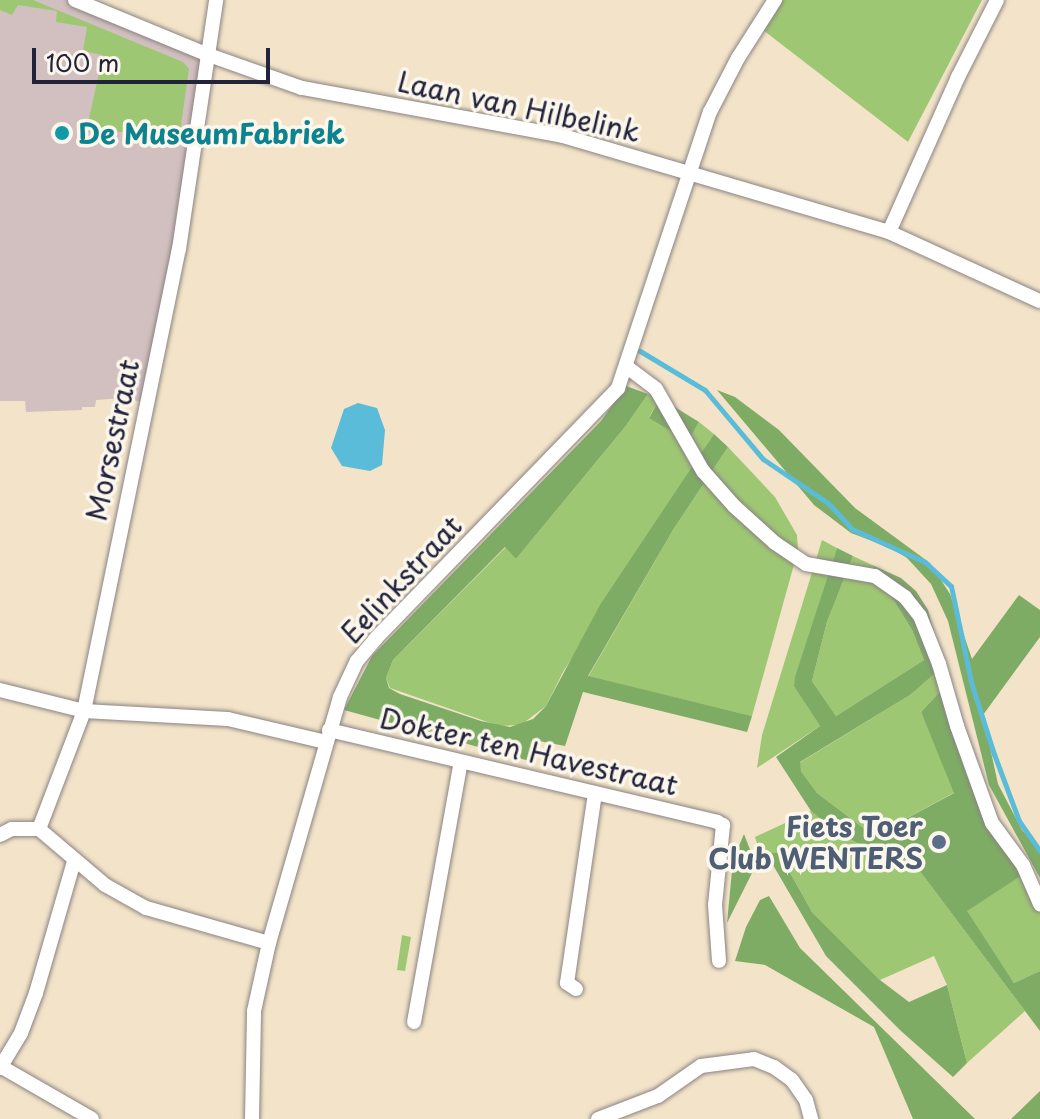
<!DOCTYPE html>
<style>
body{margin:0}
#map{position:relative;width:1040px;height:1119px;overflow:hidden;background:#f3e4c9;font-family:"Playpen Sans",sans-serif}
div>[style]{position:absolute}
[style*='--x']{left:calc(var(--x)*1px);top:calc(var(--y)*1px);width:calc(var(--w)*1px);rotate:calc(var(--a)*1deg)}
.industrial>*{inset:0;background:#d2bfbf}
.green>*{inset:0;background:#9ec773}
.forest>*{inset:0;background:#7eac65}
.water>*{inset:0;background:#5bbcd9}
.stream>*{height:5px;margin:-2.5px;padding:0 2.5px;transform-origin:2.5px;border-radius:2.5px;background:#5bbcd9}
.roads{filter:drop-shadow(0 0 2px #8a8382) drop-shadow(0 0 2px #8a8382)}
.street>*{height:14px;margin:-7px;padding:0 7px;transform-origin:7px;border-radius:7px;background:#fff}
.dots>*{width:22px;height:22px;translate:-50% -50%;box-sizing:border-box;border:4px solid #fbf7ec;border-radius:50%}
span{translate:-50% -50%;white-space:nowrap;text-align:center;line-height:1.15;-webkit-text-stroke:7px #fbf7ec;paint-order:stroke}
.street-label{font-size:28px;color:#22223b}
.culture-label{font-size:28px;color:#0d838f;font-weight:700}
.left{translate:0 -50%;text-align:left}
.service-label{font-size:28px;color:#4e5e75;font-weight:700}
.right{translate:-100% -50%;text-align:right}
.scale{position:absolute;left:32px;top:48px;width:238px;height:36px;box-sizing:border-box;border:4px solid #22223b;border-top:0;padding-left:10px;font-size:24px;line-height:28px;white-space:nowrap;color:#22223b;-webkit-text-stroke:6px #fbf7ec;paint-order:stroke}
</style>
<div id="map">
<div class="industrial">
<div style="clip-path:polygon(0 0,71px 0,208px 56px,149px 404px,123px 398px,96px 400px,95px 407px,82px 407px,82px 410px,26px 412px,25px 401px,0 401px)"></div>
</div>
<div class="green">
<div style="clip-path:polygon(0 0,33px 0,183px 62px,189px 69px,180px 132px,176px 127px,125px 127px,124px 132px,86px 132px,103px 55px,83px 51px,87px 27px,56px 22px,57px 11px,18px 5px,12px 15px,0 10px)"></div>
<div style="clip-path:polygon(783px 0,982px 0,908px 142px,763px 30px)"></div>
<div style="clip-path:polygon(648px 394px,660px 398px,649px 417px,688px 440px,699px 422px,714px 434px,563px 672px,546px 706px,521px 725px,499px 726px,390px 688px,386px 678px,393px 660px,506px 547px,516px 559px,625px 427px)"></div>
<div style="clip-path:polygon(728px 447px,775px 497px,797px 535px,798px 550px,752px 716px,588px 677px,673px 530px)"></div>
<div style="clip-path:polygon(822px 540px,837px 548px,794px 685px,820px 726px,757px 768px,762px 735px)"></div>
<div style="clip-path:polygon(853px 556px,872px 565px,912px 630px,924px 660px,836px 716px,812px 681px,827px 622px)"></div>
<div style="clip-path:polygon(936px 669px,947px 684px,921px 712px,955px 792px,874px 836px,817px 793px,801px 771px,799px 763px,910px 695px)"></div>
<div style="clip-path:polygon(811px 811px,857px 843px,913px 862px,1025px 1011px,967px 1063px,947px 985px,934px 956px,880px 980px,812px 912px,779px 853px,760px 853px,755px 837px)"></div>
<div style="clip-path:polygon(1021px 876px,1040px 911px,1040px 971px,1014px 983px,966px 911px)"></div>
<div style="clip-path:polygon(402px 935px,411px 937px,405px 971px,397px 970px)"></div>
</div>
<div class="forest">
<div style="clip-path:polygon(626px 386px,648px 394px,625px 427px,516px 559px,505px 547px,393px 660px,386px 678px,389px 688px,400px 694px,481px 721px,510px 727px,533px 719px,546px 706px,600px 605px,714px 434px,728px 447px,673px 530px,588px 676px,752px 716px,747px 732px,583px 692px,565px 746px,539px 741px,533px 762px,344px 710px,372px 656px,601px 421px)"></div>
<div style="clip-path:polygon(717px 390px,735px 397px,779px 430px,855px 508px,930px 563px,950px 594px,972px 659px,1019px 595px,1040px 610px,1040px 637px,983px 715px,998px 784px,1022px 830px,1040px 850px,1040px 878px,989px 785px,948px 621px,931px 584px,907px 558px,891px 548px,851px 533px,814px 505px)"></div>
<div style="clip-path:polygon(660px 398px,699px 422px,688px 441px,649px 418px)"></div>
<div style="clip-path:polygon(837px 548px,853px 556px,827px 622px,812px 681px,836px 716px,924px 660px,912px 630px,872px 565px,901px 578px,916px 591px,928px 610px,943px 666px,910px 695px,800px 762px,801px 771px,817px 793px,874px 836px,954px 793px,921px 712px,947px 684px,996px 836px,1021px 876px,967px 911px,1014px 983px,1040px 971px,1040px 1031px,913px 862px,857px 843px,831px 827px,811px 811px,776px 757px,820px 726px,794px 686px,795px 677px)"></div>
<div style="clip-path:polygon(744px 834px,756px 865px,727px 923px,733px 860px)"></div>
<div style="clip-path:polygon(766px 853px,779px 853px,812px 912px,880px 980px,909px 1002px,947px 985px,967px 1063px,953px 1077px,901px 1031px,826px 956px)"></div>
<div style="clip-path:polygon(769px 896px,800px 948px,975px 1119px,913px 1119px,874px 1027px,765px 965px,735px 961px,746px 927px,760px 900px)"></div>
<div style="clip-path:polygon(1040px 1091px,1040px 1119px,1011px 1119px)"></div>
</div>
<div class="water">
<div style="clip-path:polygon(358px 403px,377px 408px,385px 430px,382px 465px,370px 471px,342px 466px,331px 448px,344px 409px)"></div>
</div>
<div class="stream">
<div style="--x:640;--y:351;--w:76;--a:31"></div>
<div style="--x:705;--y:390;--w:90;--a:50"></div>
<div style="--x:763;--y:459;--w:78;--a:34.1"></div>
<div style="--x:828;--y:503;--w:35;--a:47"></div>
<div style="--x:852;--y:529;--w:80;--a:24.3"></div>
<div style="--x:925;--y:562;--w:35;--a:43"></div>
<div style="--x:951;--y:586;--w:98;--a:78.2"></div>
<div style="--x:971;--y:682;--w:76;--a:72.3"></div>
<div style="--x:994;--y:754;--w:72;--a:69.5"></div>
<div style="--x:1019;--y:821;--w:37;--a:55"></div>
</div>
<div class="roads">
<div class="street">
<div style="--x:75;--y:0;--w:142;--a:22.4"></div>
<div style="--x:206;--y:54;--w:102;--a:19.5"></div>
<div style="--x:302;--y:88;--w:265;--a:10.4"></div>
<div style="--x:563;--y:136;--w:340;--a:16.4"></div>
<div style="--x:889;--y:232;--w:166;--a:24.6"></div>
<div style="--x:889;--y:232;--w:170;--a:-66"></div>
<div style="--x:958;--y:77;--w:86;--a:-63.1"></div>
<div style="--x:627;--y:367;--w:36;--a:37"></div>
<div style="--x:656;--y:389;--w:95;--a:60.2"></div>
<div style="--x:703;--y:471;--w:47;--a:48.5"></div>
<div style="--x:734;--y:506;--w:55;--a:42.1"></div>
<div style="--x:775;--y:543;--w:37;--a:34"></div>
<div style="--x:806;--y:564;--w:70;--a:9.9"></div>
<div style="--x:875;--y:576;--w:37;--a:35"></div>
<div style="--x:905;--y:597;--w:24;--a:52"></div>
<div style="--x:920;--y:616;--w:52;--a:68.4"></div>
<div style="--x:939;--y:664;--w:65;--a:73.8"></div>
<div style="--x:957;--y:726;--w:103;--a:70.2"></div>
<div style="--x:992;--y:823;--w:52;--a:53.6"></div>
<div style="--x:1023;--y:865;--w:43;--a:66.4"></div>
<div style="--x:0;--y:690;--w:87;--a:14"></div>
<div style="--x:84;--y:711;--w:144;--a:3.2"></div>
<div style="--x:228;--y:719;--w:101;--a:13.2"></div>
<div style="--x:329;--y:730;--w:399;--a:13.3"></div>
<div style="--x:717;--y:822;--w:7;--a:27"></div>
<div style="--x:723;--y:825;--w:80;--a:95.7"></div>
<div style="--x:715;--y:905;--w:56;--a:85.9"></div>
<div style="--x:39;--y:829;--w:126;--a:-69.1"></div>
<div style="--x:84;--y:711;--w:472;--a:-78.4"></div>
<div style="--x:179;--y:249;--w:252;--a:-81.5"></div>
<div style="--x:0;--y:835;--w:13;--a:-27"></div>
<div style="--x:12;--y:829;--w:27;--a:0"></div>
<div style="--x:39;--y:829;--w:87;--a:40.3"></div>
<div style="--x:105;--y:885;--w:47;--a:29.3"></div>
<div style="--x:146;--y:908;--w:128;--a:15.9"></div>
<div style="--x:576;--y:989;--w:11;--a:-146"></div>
<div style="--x:567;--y:983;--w:191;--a:-81.6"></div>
<div style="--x:414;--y:1022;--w:264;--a:-79.8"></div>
<div style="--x:0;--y:1066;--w:106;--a:29.9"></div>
<div style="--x:0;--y:1068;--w:41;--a:-59"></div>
<div style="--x:21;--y:1033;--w:43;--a:-69.4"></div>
<div style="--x:36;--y:993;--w:137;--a:-73.9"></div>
<div style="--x:252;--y:1119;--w:108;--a:-88.9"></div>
<div style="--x:254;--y:1011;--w:70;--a:-77.6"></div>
<div style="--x:269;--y:943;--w:256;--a:-73.9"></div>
<div style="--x:340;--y:697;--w:40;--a:-65"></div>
<div style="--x:357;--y:661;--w:30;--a:-50"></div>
<div style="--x:376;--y:638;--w:348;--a:-45.9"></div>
<div style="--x:618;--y:388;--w:291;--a:-71.6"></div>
<div style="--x:710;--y:112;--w:61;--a:-62.6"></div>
<div style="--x:738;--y:58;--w:69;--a:-57.5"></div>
<div style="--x:598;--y:1119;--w:64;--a:-21"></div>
<div style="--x:658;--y:1096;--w:52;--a:-34.9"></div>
<div style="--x:701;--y:1066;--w:53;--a:-7.5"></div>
<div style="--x:754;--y:1059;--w:22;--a:22"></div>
<div style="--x:774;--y:1067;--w:22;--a:36"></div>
<div style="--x:792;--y:1080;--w:24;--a:55"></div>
<div style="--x:806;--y:1100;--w:20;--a:75"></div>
</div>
</div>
<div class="dots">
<div style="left:62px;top:133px;background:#0f9aa8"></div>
<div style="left:939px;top:842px;background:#5c6f8a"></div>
</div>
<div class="street-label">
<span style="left:519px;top:106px;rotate:12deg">Laan van Hilbelink</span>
<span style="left:112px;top:440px;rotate:-78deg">Morsestraat</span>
<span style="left:401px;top:579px;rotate:-47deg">Eelinkstraat</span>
<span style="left:529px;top:751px;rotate:13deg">Dokter ten Havestraat</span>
</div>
<div class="culture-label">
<span class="left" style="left:78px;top:133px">De MuseumFabriek</span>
</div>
<div class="service-label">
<span class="right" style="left:923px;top:842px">Fiets Toer<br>Club WENTERS</span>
</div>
<div class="scale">100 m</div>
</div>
